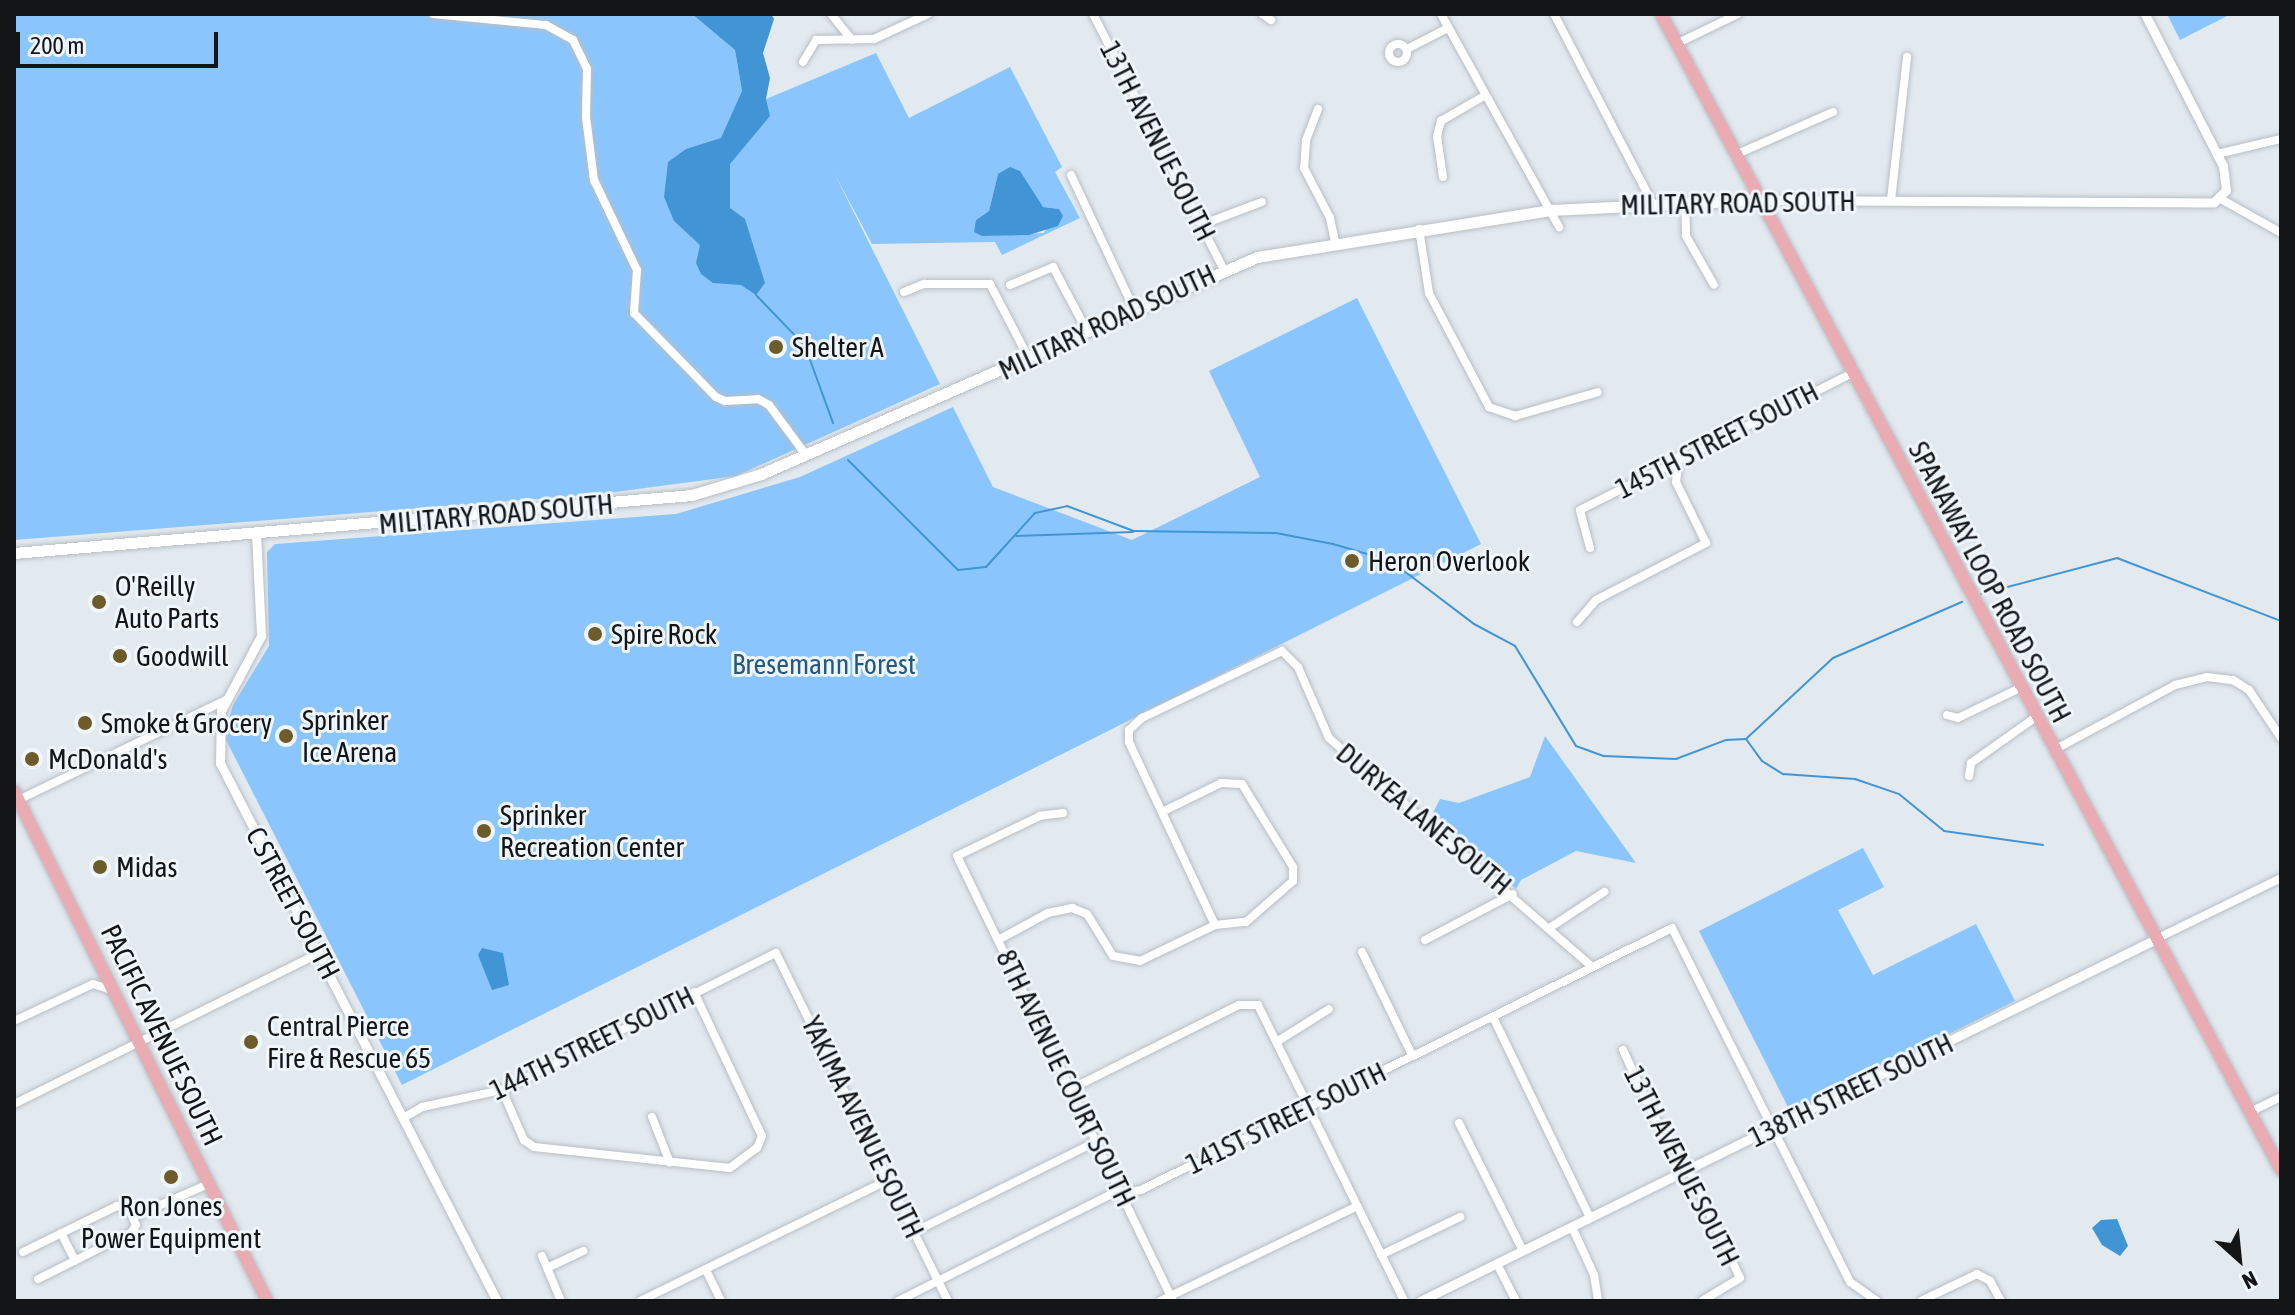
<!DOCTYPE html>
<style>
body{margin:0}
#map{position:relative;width:2295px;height:1315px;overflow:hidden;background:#e2e9ef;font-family:"Asap Condensed",sans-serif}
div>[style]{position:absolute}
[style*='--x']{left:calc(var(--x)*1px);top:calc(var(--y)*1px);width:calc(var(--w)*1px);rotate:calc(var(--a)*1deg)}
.green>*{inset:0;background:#8ac6fd}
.water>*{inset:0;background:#4295d5}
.stream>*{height:2px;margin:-1px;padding:0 1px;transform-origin:1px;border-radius:1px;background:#4295d5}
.roads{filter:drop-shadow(0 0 2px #b8bec4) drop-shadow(0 0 2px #b8bec4)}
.minor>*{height:8px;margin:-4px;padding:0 4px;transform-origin:4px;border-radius:4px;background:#fff}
.minor>.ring{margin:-4px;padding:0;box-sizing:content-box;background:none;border:8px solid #fff;border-radius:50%}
.tertiary>*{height:9px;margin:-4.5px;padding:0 4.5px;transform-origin:4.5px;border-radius:4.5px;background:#fff}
.secondary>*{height:11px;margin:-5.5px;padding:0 5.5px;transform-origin:5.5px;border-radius:5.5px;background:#fff}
.primary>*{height:12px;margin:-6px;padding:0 6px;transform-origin:6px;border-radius:6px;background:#e9acb2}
.dots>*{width:22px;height:22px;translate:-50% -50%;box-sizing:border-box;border:4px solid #eff6fc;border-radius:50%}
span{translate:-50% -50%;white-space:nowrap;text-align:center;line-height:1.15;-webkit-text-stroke:6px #eff6fc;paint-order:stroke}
.street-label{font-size:28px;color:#131517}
.poi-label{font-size:28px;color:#131517}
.left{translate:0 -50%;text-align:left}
.park-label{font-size:28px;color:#245986}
.frame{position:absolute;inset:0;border:16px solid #131517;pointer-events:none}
.north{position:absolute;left:2199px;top:1219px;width:80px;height:80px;-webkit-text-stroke:6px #eff6fc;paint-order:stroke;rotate:153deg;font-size:22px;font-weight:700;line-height:32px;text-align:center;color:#131517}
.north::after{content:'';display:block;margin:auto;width:28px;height:36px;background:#131517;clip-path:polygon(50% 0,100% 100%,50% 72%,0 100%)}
.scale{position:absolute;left:16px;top:32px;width:202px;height:36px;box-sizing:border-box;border:4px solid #131517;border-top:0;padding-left:10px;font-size:24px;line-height:28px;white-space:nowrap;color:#131517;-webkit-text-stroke:6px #eff6fc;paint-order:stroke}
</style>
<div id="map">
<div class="green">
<div style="clip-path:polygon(evenodd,14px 14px,692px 14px,735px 50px,742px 91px,766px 99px,876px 53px,909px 118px,1010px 67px,1062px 167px,1055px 172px,1080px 218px,1002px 255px,995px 242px,872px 244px,833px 171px,940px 384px,736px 476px,600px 494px,14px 540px,14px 14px,998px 174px,1032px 193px,1043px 207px,1059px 209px,1044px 233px,982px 236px,976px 220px,989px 211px,998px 174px)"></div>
<div style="clip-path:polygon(2167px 14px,2231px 14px,2180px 40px)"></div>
<div style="clip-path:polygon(1357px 298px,1481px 544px,402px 1085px,224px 736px,233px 705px,269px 646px,267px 552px,275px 544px,676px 514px,800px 477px,953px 407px,993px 487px,1132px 540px,1260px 477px,1209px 371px)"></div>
<div style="clip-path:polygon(1545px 736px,1636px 863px,1576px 851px,1521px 880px,1516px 889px,1432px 815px,1440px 799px,1459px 803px,1530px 777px)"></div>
<div style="clip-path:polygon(1863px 848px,1884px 887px,1838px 910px,1873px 975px,1976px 924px,2015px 1001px,1791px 1113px,1699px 931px)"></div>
</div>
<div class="water">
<div style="clip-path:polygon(692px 14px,771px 14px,774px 19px,763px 53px,770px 78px,766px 99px,770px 116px,730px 164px,730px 208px,745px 219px,765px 283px,756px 295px,741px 285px,713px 283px,701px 274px,696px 263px,700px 245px,674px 221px,664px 197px,668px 162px,686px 149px,721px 138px,742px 91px,735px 50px)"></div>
<div style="clip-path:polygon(1010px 167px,1020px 171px,1043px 207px,1059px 209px,1063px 216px,1058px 226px,1029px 235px,982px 236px,974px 232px,976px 220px,989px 211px,998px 174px)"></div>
<div style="clip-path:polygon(482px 948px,503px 953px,509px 985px,492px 990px,478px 955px)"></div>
<div style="clip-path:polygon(2117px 1219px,2128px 1246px,2120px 1256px,2102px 1245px,2092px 1228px,2101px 1220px)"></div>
</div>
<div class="stream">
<div style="--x:756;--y:295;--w:71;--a:46.1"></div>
<div style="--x:805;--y:346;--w:82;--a:70"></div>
<div style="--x:848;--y:460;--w:156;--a:45"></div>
<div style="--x:958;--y:570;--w:28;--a:-6"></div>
<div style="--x:986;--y:567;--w:73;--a:-47.8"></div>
<div style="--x:1035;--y:513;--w:33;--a:-12"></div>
<div style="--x:1067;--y:506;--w:72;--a:20.5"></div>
<div style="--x:1134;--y:531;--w:142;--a:0.8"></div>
<div style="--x:1276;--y:533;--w:58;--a:10.9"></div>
<div style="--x:1333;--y:544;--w:60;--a:16.3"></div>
<div style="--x:1391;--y:561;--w:104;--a:37.2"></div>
<div style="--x:1474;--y:624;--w:47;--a:28.2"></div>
<div style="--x:1515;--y:646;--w:117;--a:58.6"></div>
<div style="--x:1576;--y:746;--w:30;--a:20"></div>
<div style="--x:1604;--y:756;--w:72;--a:2.4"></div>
<div style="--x:1676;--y:759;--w:53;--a:-20.8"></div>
<div style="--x:1726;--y:740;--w:20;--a:-3"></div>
<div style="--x:1746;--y:739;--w:27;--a:54"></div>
<div style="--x:1762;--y:761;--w:25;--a:32"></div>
<div style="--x:1783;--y:774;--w:72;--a:4"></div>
<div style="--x:1855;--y:779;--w:46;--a:18.8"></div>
<div style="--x:1899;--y:794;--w:58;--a:39.4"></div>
<div style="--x:1944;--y:831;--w:100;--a:8"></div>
<div style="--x:1016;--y:536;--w:117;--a:-2"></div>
<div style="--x:1981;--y:594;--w:141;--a:-14.8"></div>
<div style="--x:2117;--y:558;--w:176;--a:21"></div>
<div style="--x:1747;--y:738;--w:117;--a:-42.9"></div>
<div style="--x:1833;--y:658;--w:141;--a:-23.5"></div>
</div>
<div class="roads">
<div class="minor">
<div style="--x:433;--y:14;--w:114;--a:5.6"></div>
<div style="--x:546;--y:25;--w:31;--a:29"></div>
<div style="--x:573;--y:40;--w:32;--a:64"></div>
<div style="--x:587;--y:69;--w:48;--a:91.2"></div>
<div style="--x:586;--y:117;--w:64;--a:82.8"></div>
<div style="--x:594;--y:180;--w:100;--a:64.5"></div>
<div style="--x:637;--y:270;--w:43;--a:94"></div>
<div style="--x:634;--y:313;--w:117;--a:45.7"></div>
<div style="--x:716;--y:397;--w:10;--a:24"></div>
<div style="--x:725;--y:401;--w:33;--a:-3"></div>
<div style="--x:758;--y:399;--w:13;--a:29"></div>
<div style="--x:769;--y:405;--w:62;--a:53.5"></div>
<div style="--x:831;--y:14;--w:33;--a:51"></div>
<div style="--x:1093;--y:14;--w:285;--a:62.9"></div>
<div style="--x:1262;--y:14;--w:11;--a:34"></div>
<div style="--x:1441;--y:14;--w:244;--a:61"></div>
<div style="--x:1554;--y:14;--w:212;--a:62.5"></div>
<div class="ring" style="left:1389px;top:44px;width:10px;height:10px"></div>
<div style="--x:1676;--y:44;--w:69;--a:-25.8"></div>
<div style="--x:1407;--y:49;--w:46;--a:-27.1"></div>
<div style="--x:803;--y:62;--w:26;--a:-59"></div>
<div style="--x:816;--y:40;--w:58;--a:-1"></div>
<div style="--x:874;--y:39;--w:60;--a:-24.8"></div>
<div style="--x:1318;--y:109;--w:34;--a:111"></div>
<div style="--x:1306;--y:141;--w:27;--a:94"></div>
<div style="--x:1304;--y:168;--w:56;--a:62.5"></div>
<div style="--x:1330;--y:218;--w:25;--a:78"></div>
<div style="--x:2217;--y:154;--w:66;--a:-13.2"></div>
<div style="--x:1735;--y:155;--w:107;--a:-23.7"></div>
<div style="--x:1071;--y:175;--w:148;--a:64.8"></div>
<div style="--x:1443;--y:177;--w:41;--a:-98.3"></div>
<div style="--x:1437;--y:136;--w:16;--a:-75"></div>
<div style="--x:1441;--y:121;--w:50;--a:-30.2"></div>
<div style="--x:2219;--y:198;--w:71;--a:29.4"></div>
<div style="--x:1891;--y:200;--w:144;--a:-83.6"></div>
<div style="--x:1685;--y:202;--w:34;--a:88"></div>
<div style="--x:1686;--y:236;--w:56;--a:60.3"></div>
<div style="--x:1201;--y:225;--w:65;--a:-20.7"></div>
<div style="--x:1419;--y:229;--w:65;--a:81.1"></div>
<div style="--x:1429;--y:293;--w:129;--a:62.2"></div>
<div style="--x:1489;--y:407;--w:28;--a:19"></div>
<div style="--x:1515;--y:416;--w:86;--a:-16.1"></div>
<div style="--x:1010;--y:285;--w:47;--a:-22.7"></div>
<div style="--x:1053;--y:267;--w:72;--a:62"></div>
<div style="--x:904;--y:292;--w:22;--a:-22"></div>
<div style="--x:924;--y:284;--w:66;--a:0"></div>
<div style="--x:990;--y:284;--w:82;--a:62.5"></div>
<div style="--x:1590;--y:548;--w:39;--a:-105"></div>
<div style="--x:1580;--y:510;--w:302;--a:-26.7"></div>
<div style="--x:1577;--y:622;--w:29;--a:-49"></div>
<div style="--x:1596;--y:600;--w:124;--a:-27.4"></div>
<div style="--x:1706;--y:543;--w:68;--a:-116.2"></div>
<div style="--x:1676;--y:482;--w:25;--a:-83"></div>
<div style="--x:1947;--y:715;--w:11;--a:15"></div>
<div style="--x:1958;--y:718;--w:69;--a:-25.8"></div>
<div style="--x:2054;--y:750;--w:137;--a:-28.2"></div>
<div style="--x:2175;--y:685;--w:33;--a:-14"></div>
<div style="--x:2207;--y:677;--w:26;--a:7"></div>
<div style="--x:2233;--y:680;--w:19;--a:32"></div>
<div style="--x:2249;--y:690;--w:58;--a:56.3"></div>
<div style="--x:1969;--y:776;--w:13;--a:-81"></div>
<div style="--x:1971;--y:763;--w:80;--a:-35.3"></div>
<div style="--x:14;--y:802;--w:235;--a:-25.7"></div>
<div style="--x:1063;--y:813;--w:23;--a:173"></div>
<div style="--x:1040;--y:816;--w:92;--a:154.3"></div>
<div style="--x:957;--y:856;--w:495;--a:64.1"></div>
<div style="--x:1215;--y:925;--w:202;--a:-115.2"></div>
<div style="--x:1129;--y:742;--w:12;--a:-90"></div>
<div style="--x:1129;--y:730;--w:18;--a:-43"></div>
<div style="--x:1142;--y:718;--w:155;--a:-25.6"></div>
<div style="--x:1282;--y:651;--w:23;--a:45"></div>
<div style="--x:1298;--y:667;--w:77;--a:66.4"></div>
<div style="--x:1329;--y:738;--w:347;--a:41"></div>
<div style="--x:1551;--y:927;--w:64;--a:-33.4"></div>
<div style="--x:2156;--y:939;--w:139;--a:-26"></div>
<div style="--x:998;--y:940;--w:57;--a:-28.4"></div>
<div style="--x:1048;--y:913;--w:25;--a:-12"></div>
<div style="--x:1072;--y:908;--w:16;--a:22"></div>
<div style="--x:1087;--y:914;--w:49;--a:58.2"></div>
<div style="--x:1113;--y:956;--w:27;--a:10"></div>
<div style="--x:1140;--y:961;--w:83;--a:-25.6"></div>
<div style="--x:1215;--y:925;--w:31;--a:-6"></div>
<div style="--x:1246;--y:922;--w:62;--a:-41.1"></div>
<div style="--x:1293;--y:881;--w:14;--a:-90"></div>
<div style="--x:1293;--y:867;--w:97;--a:-121.6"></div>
<div style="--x:1242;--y:784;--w:21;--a:-177"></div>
<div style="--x:1221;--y:783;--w:64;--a:153.8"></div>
<div style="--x:1425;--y:940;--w:99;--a:-27.6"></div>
<div style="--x:1362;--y:952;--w:114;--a:64.1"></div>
<div style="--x:1493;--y:1017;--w:223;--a:64.2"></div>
<div style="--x:14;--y:1021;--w:87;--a:-25.1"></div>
<div style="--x:93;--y:984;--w:20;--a:18"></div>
<div style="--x:1278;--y:1041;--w:60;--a:-32.1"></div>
<div style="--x:1623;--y:1050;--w:72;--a:65.2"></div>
<div style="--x:1653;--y:1115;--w:65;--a:56.3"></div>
<div style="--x:1689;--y:1169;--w:120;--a:64.9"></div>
<div style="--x:1740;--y:1278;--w:44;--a:148.8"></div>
<div style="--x:1071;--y:1089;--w:188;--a:-26.6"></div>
<div style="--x:1239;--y:1005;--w:19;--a:0"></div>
<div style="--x:1258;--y:1005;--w:330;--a:63.7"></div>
<div style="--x:502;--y:1090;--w:55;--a:66.3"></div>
<div style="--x:524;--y:1140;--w:12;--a:35"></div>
<div style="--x:534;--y:1147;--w:197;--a:6.1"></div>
<div style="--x:730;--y:1168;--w:34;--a:-37"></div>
<div style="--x:757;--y:1148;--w:13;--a:-67"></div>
<div style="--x:762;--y:1136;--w:159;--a:-115.3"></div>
<div style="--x:14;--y:1104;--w:341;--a:-26.3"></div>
<div style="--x:2250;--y:1112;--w:34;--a:-26"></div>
<div style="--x:405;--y:1117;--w:20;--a:-30"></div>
<div style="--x:422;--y:1107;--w:82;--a:-12"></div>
<div style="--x:502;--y:1090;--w:306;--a:-26.6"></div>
<div style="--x:776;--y:953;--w:388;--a:63.7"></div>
<div style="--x:652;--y:1117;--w:49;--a:68.6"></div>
<div style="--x:1459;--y:1123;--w:143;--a:63.4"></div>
<div style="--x:133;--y:1217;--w:82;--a:-23.7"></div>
<div style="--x:1572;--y:1227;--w:53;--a:65.4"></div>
<div style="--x:1594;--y:1275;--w:26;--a:81"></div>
<div style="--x:914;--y:1232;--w:204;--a:-26.4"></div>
<div style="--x:61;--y:1233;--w:31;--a:63"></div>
<div style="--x:23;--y:1252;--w:105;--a:-26.1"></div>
<div style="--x:117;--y:1206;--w:12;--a:9"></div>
<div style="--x:129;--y:1208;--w:18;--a:68"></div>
<div style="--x:136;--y:1225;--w:8;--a:120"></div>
<div style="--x:132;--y:1232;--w:105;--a:153.4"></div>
<div style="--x:1381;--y:1255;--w:88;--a:-25.7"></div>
<div style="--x:542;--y:1256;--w:49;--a:67.1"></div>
<div style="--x:1497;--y:1264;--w:42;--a:62.8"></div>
<div style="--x:549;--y:1267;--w:38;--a:-25"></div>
<div style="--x:706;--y:1270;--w:34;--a:64"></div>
<div style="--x:640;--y:1301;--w:278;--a:-26"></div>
<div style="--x:898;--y:1301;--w:237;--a:-26.6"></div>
<div style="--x:1110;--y:1195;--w:31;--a:-9"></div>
<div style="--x:1141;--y:1190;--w:592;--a:-26.26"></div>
<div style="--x:1672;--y:928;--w:396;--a:63.3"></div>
<div style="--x:1850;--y:1282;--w:33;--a:35"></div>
<div style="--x:1160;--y:1301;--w:219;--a:-25.7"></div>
<div style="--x:1921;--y:1301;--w:62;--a:-25.7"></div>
<div style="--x:1977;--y:1274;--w:15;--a:28"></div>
<div style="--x:1990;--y:1281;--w:23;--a:61"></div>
</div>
<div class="tertiary">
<div style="--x:1758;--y:200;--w:456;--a:0.3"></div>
<div style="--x:2214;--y:202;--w:17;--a:-45"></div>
<div style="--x:2226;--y:190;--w:24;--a:-97"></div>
<div style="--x:2223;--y:166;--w:171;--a:-117.2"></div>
<div style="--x:256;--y:533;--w:103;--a:87.2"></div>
<div style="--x:261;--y:636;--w:85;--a:118.1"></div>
<div style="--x:221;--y:711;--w:52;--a:91.1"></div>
<div style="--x:220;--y:763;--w:605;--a:62.76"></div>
<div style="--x:1420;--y:1301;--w:820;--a:-26.19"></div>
</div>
<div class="secondary">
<div style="--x:14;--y:553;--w:680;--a:-4.89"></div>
<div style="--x:692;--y:495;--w:72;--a:-16.9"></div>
<div style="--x:761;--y:474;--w:541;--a:-23.63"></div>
<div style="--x:1257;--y:257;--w:298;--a:-9.1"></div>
<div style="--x:1551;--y:210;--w:207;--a:-2.8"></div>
</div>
<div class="primary">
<div style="--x:1661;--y:14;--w:1312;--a:61.79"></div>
<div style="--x:14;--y:791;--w:569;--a:63.61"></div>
</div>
</div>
<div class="dots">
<div style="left:776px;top:347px;background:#6d5b29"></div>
<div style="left:1352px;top:561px;background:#6d5b29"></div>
<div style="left:99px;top:602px;background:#6d5b29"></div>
<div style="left:595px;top:634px;background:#6d5b29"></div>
<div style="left:120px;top:656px;background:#6d5b29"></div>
<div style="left:85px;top:723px;background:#6d5b29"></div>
<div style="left:286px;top:736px;background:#6d5b29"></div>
<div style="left:32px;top:759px;background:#6d5b29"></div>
<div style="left:484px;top:831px;background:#6d5b29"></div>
<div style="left:100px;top:867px;background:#6d5b29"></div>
<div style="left:251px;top:1042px;background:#6d5b29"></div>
<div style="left:171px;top:1177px;background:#6d5b29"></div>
</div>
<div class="street-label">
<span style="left:1158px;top:141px;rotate:63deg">13TH AVENUE SOUTH</span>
<span style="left:1738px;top:203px;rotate:-1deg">MILITARY ROAD SOUTH</span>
<span style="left:1107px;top:322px;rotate:-25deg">MILITARY ROAD SOUTH</span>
<span style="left:1717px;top:440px;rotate:-27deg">145TH STREET SOUTH</span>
<span style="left:496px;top:514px;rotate:-5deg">MILITARY ROAD SOUTH</span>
<span style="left:1990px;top:582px;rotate:62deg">SPANAWAY LOOP ROAD SOUTH</span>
<span style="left:1424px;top:819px;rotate:40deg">DURYEA LANE SOUTH</span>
<span style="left:293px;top:903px;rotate:62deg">C STREET SOUTH</span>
<span style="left:162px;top:1035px;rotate:64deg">PACIFIC AVENUE SOUTH</span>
<span style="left:592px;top:1043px;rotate:-26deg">144TH STREET SOUTH</span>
<span style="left:1066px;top:1078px;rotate:64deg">8TH AVENUE COURT SOUTH</span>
<span style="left:1851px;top:1090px;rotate:-26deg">138TH STREET SOUTH</span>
<span style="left:1286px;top:1118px;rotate:-26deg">141ST STREET SOUTH</span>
<span style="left:863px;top:1127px;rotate:64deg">YAKIMA AVENUE SOUTH</span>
<span style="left:1682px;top:1166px;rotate:63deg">13TH AVENUE SOUTH</span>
</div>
<div class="poi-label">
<span class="left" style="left:792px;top:347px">Shelter A</span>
<span class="left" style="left:1368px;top:561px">Heron Overlook</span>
<span class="left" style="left:115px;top:602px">O'Reilly<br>Auto Parts</span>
<span class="left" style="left:611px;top:634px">Spire Rock</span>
<span class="left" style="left:136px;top:656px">Goodwill</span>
<span class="left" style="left:302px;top:736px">Sprinker<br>Ice Arena</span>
<span class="left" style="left:101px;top:723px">Smoke &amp; Grocery</span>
<span class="left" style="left:48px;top:759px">McDonald's</span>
<span class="left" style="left:500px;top:831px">Sprinker<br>Recreation Center</span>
<span class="left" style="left:116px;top:867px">Midas</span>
<span class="left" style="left:267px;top:1042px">Central Pierce<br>Fire &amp; Rescue 65</span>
<span style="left:171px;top:1222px">Ron Jones<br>Power Equipment</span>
</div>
<div class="park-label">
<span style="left:824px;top:664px">Bresemann Forest</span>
</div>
<div class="frame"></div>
<div class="north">N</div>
<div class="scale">200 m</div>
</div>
